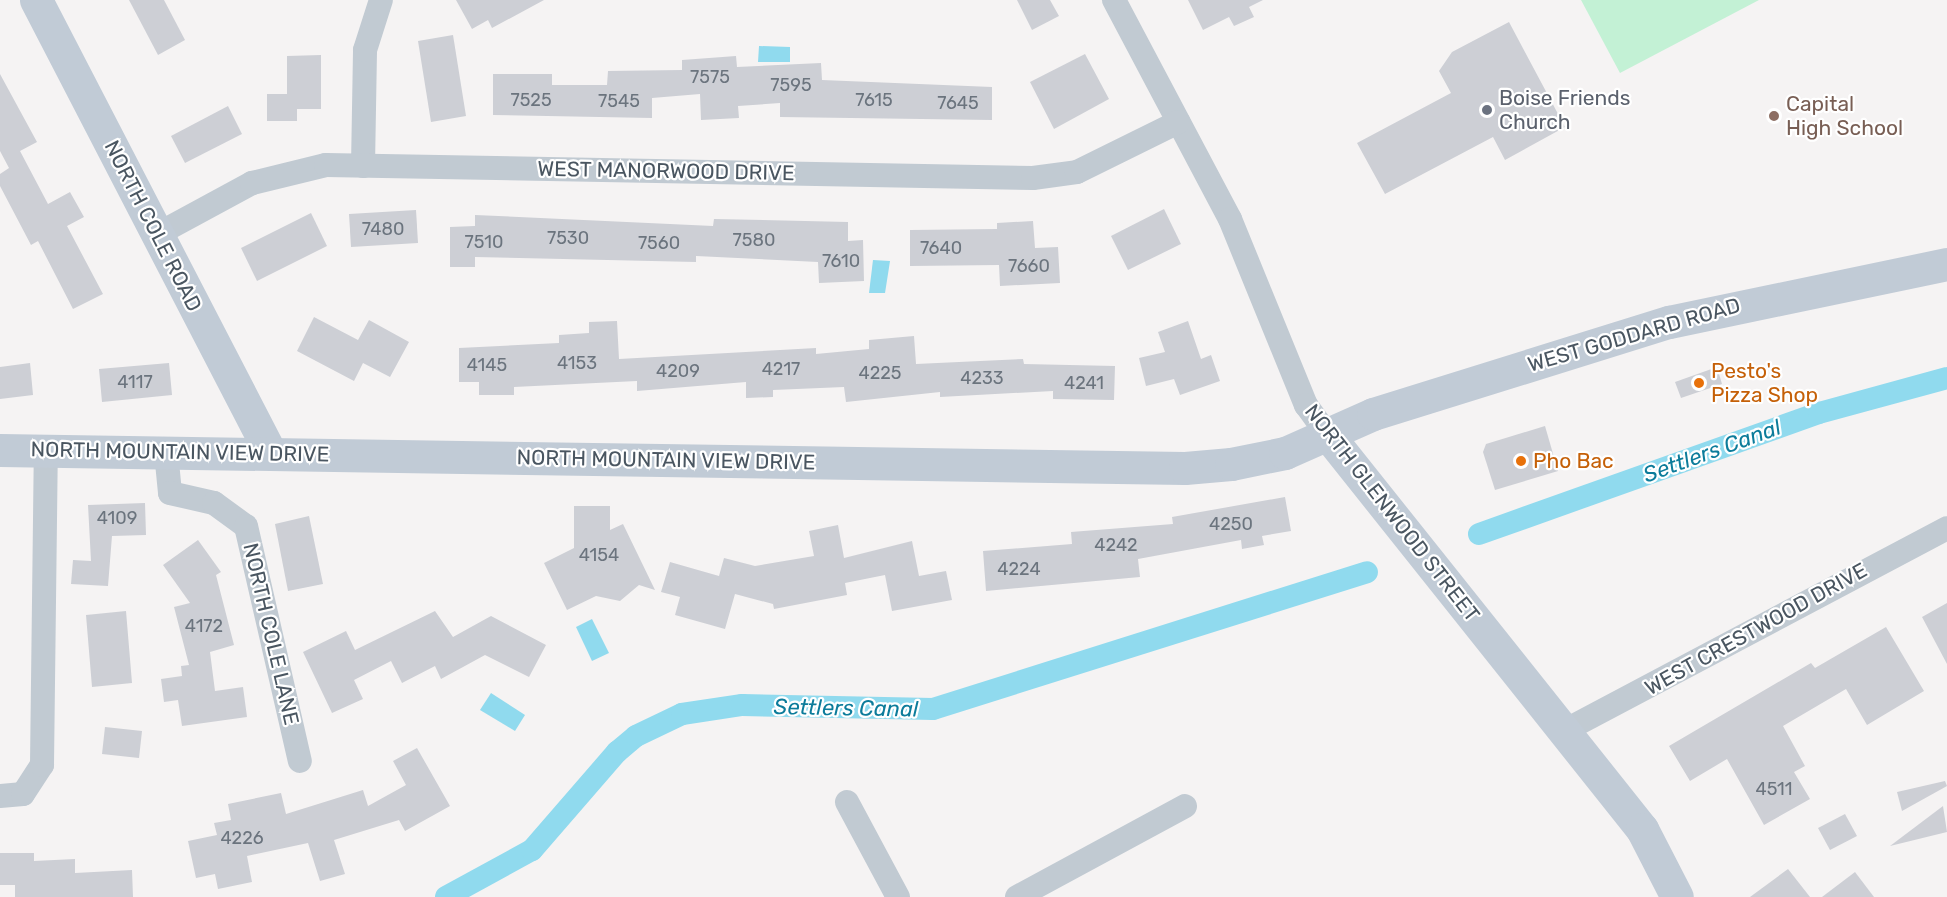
<!DOCTYPE html>
<style>
body{margin:0}
#map{position:relative;width:1947px;height:897px;overflow:hidden;background:#f5f3f3;font-family:Rubik,sans-serif}
div>[style]{position:absolute}
[style*='--x']{left:calc(var(--x)*1px);top:calc(var(--y)*1px);width:calc(var(--w)*1px);rotate:calc(var(--a)*1deg)}
.green>*{inset:0;background:#c3f1d5}
.water>*{inset:0;background:#90daee}
.canal>*{height:22px;margin:-11px;padding:0 11px;transform-origin:11px;border-radius:11px;background:#90daee}
.building>*{inset:0;background:#cdcfd5}
.street>*{height:24px;margin:-12px;padding:0 12px;transform-origin:12px;border-radius:12px;background:#c1cad2}
.secondary>*{height:33px;margin:-16.5px;padding:0 16.5px;transform-origin:16.5px;border-radius:16.5px;background:#c1cbd6}
.dots>*{width:16px;height:16px;translate:-50% -50%;box-sizing:border-box;border:3px solid #fff;border-radius:50%}
span{translate:-50% -50%;white-space:nowrap;text-align:center;line-height:1.15;-webkit-text-stroke:4.5px #fff;paint-order:stroke}
.number-label{font-size:18px;color:#6b747e}
.number-label span{-webkit-text-stroke-width:0}
.worship-label{font-size:21px;color:#5b616d}
.left{translate:0 -50%;text-align:left}
.education-label{font-size:21px;color:#785e54}
.street-label{font-size:21px;color:#4a5661}
.food-label{font-size:21px;color:#c56008}
.water-label{font-size:22px;color:#0c7c9b;font-style:italic}
</style>
<div id="map">
<div class="green">
<div style="clip-path:polygon(1581px 0,1759px 0,1620px 73px)"></div>
</div>
<div class="water">
<div style="clip-path:polygon(759px 46px,790px 47px,790px 62px,758px 62px)"></div>
<div style="clip-path:polygon(873px 260px,890px 261px,885px 293px,869px 293px)"></div>
<div style="clip-path:polygon(592px 619px,609px 653px,592px 661px,576px 627px)"></div>
<div style="clip-path:polygon(491px 693px,525px 715px,515px 731px,480px 710px)"></div>
</div>
<div class="canal">
<div style="--x:1479;--y:534;--w:361;--a:-19.6"></div>
<div style="--x:1819;--y:413;--w:133;--a:-15.3"></div>
<div style="--x:446;--y:897;--w:98;--a:-28.7"></div>
<div style="--x:532;--y:850;--w:130;--a:-49.1"></div>
<div style="--x:617;--y:752;--w:25;--a:-40"></div>
<div style="--x:636;--y:736;--w:51;--a:-25.6"></div>
<div style="--x:682;--y:714;--w:61;--a:-8.5"></div>
<div style="--x:742;--y:705;--w:191;--a:1.2"></div>
<div style="--x:933;--y:709;--w:455;--a:-17.5"></div>
</div>
<div class="building">
<div style="clip-path:polygon(129px 0,164px 0,185px 40px,158px 55px)"></div>
<div style="clip-path:polygon(456px 0,544px 0,492px 28px,488px 20px,472px 29px)"></div>
<div style="clip-path:polygon(1017px 0,1050px 0,1059px 16px,1032px 30px)"></div>
<div style="clip-path:polygon(1188px 0,1263px 0,1249px 7px,1254px 17px,1234px 26px,1229px 17px,1203px 30px)"></div>
<div style="clip-path:polygon(1509px 22px,1565px 127px,1505px 160px,1493px 137px,1385px 194px,1357px 143px,1451px 93px,1439px 71px,1452px 52px)"></div>
<div style="clip-path:polygon(453px 35px,466px 116px,431px 122px,418px 41px)"></div>
<div style="clip-path:polygon(1085px 54px,1109px 99px,1054px 129px,1030px 82px)"></div>
<div style="clip-path:polygon(321px 55px,321px 109px,297px 109px,297px 121px,267px 121px,267px 94px,287px 94px,287px 56px)"></div>
<div style="clip-path:polygon(736px 56px,737px 67px,821px 63px,822px 80px,992px 87px,992px 120px,780px 117px,780px 103px,738px 106px,739px 118px,701px 120px,700px 94px,652px 98px,652px 118px,493px 115px,493px 74px,552px 74px,552px 85px,607px 85px,608px 71px,682px 70px,682px 60px)"></div>
<div style="clip-path:polygon(0 74px,37px 142px,20px 151px,48px 204px,70px 192px,84px 217px,67px 226px,103px 294px,73px 309px,38px 241px,31px 245px,0 186px,0 174px,9px 168px,0 151px)"></div>
<div style="clip-path:polygon(228px 106px,242px 134px,185px 163px,171px 136px)"></div>
<div style="clip-path:polygon(1164px 209px,1181px 244px,1128px 270px,1111px 236px)"></div>
<div style="clip-path:polygon(416px 210px,418px 243px,351px 247px,349px 214px)"></div>
<div style="clip-path:polygon(311px 213px,327px 246px,257px 281px,241px 248px)"></div>
<div style="clip-path:polygon(475px 215px,713px 226px,714px 219px,848px 222px,848px 241px,863px 240px,864px 281px,819px 283px,818px 262px,696px 256px,696px 262px,475px 257px,475px 267px,450px 267px,450px 227px,475px 226px)"></div>
<div style="clip-path:polygon(1033px 221px,1035px 248px,1058px 247px,1060px 283px,1000px 286px,999px 265px,910px 266px,910px 230px,997px 229px,997px 223px)"></div>
<div style="clip-path:polygon(314px 317px,358px 340px,369px 320px,409px 342px,390px 377px,363px 363px,354px 381px,297px 351px)"></div>
<div style="clip-path:polygon(617px 321px,619px 359px,816px 348px,816px 354px,869px 349px,869px 340px,914px 336px,916px 364px,1023px 359px,1024px 364px,1115px 366px,1114px 400px,1053px 399px,1053px 391px,940px 397px,940px 392px,846px 402px,844px 387px,773px 390px,773px 397px,746px 398px,746px 382px,637px 391px,637px 381px,514px 387px,514px 395px,479px 395px,479px 382px,459px 382px,459px 348px,559px 343px,559px 335px,589px 333px,589px 322px)"></div>
<div style="clip-path:polygon(1188px 321px,1201px 359px,1211px 355px,1220px 381px,1180px 395px,1174px 379px,1146px 386px,1139px 358px,1165px 352px,1158px 332px)"></div>
<div style="clip-path:polygon(30px 363px,33px 395px,0 399px,0 367px)"></div>
<div style="clip-path:polygon(169px 363px,172px 395px,102px 402px,99px 369px)"></div>
<div style="clip-path:polygon(1717px 367px,1722px 384px,1681px 398px,1675px 382px)"></div>
<div style="clip-path:polygon(1545px 426px,1558px 471px,1495px 490px,1483px 452px,1486px 444px)"></div>
<div style="clip-path:polygon(1285px 497px,1291px 531px,1262px 536px,1264px 545px,1242px 549px,1241px 540px,1138px 559px,1140px 577px,986px 591px,983px 551px,1072px 544px,1071px 532px,1173px 524px,1172px 517px)"></div>
<div style="clip-path:polygon(145px 503px,146px 535px,112px 536px,108px 586px,71px 584px,73px 560px,91px 561px,88px 505px)"></div>
<div style="clip-path:polygon(574px 506px,610px 506px,610px 530px,623px 524px,655px 590px,639px 585px,620px 601px,596px 596px,567px 610px,544px 563px,574px 548px)"></div>
<div style="clip-path:polygon(309px 516px,323px 584px,288px 591px,275px 524px)"></div>
<div style="clip-path:polygon(838px 525px,844px 558px,912px 541px,919px 576px,946px 571px,952px 600px,892px 611px,885px 575px,845px 583px,847px 595px,774px 609px,773px 604px,735px 594px,725px 629px,675px 615px,680px 597px,661px 592px,670px 562px,719px 576px,724px 558px,755px 566px,814px 556px,809px 531px)"></div>
<div style="clip-path:polygon(198px 540px,221px 572px,216px 575px,234px 645px,210px 652px,215px 691px,243px 687px,247px 717px,182px 726px,178px 700px,164px 702px,161px 679px,182px 676px,181px 666px,189px 665px,174px 607px,190px 603px,163px 565px)"></div>
<div style="clip-path:polygon(1947px 603px,1947px 664px,1922px 617px)"></div>
<div style="clip-path:polygon(126px 611px,132px 683px,92px 687px,86px 615px)"></div>
<div style="clip-path:polygon(435px 611px,453px 637px,491px 616px,546px 645px,529px 677px,485px 655px,441px 679px,435px 666px,402px 683px,391px 661px,354px 680px,363px 699px,332px 713px,303px 652px,346px 631px,355px 650px)"></div>
<div style="clip-path:polygon(1886px 627px,1924px 691px,1867px 725px,1846px 689px,1783px 726px,1805px 766px,1794px 772px,1810px 799px,1764px 825px,1727px 759px,1690px 781px,1669px 746px,1811px 663px,1815px 668px)"></div>
<div style="clip-path:polygon(105px 727px,142px 731px,139px 758px,102px 754px)"></div>
<div style="clip-path:polygon(417px 748px,450px 806px,405px 831px,399px 820px,334px 840px,345px 874px,320px 881px,308px 843px,247px 856px,252px 882px,218px 889px,215px 874px,196px 878px,188px 841px,217px 835px,214px 823px,231px 820px,228px 804px,281px 793px,286px 814px,363px 790px,368px 806px,406px 785px,393px 761px)"></div>
<div style="clip-path:polygon(1945px 781px,1947px 786px,1902px 811px,1897px 792px)"></div>
<div style="clip-path:polygon(1943px 806px,1947px 832px,1890px 846px)"></div>
<div style="clip-path:polygon(1845px 814px,1857px 836px,1830px 850px,1818px 828px)"></div>
<div style="clip-path:polygon(0 853px,34px 853px,34px 861px,75px 859px,75px 873px,132px 870px,133px 897px,15px 897px,15px 885px,0 885px)"></div>
<div style="clip-path:polygon(1788px 869px,1810px 897px,1750px 897px)"></div>
<div style="clip-path:polygon(1855px 872px,1874px 897px,1822px 897px)"></div>
</div>
<div class="street">
<div style="--x:1114;--y:0;--w:248;--a:62.1"></div>
<div style="--x:1230;--y:219;--w:201;--a:67.8"></div>
<div style="--x:1306;--y:405;--w:37;--a:54"></div>
<div style="--x:363;--y:166;--w:116;--a:-89"></div>
<div style="--x:365;--y:50;--w:52;--a:-72.3"></div>
<div style="--x:156;--y:235;--w:109;--a:-28.4"></div>
<div style="--x:252;--y:183;--w:76;--a:-13.7"></div>
<div style="--x:326;--y:165;--w:707;--a:1.05"></div>
<div style="--x:1033;--y:178;--w:44;--a:-7.8"></div>
<div style="--x:1077;--y:172;--w:113;--a:-26.3"></div>
<div style="--x:166;--y:452;--w:41;--a:84.4"></div>
<div style="--x:170;--y:493;--w:45;--a:12.8"></div>
<div style="--x:214;--y:503;--w:39;--a:36"></div>
<div style="--x:246;--y:526;--w:241;--a:77.1"></div>
<div style="--x:1564;--y:731;--w:433;--a:-27.9"></div>
<div style="--x:0;--y:796;--w:23;--a:-5"></div>
<div style="--x:23;--y:794;--w:35;--a:-57"></div>
<div style="--x:42;--y:765;--w:314;--a:-89.3"></div>
<div style="--x:847;--y:802;--w:108;--a:61.8"></div>
<div style="--x:1017;--y:897;--w:191;--a:-28.4"></div>
</div>
<div class="secondary">
<div style="--x:36;--y:0;--w:509;--a:62.63"></div>
<div style="--x:1328;--y:435;--w:504;--a:51.45"></div>
<div style="--x:1642;--y:829;--w:76;--a:62.8"></div>
<div style="--x:0;--y:450;--w:1185;--a:0.87"></div>
<div style="--x:1185;--y:468;--w:46;--a:-5"></div>
<div style="--x:1231;--y:464;--w:55;--a:-11.5"></div>
<div style="--x:1285;--y:453;--w:96;--a:-23.9"></div>
<div style="--x:1373;--y:414;--w:310;--a:-17.3"></div>
<div style="--x:1669;--y:322;--w:284;--a:-11.8"></div>
</div>
<div class="dots">
<div style="left:1487px;top:110px;background:#6b7280"></div>
<div style="left:1774px;top:116px;background:#8d6e63"></div>
<div style="left:1699px;top:383px;background:#e8710a"></div>
<div style="left:1521px;top:461px;background:#e8710a"></div>
</div>
<div class="number-label">
<span style="left:710px;top:77px">7575</span>
<span style="left:791px;top:85px">7595</span>
<span style="left:531px;top:100px">7525</span>
<span style="left:874px;top:100px">7615</span>
<span style="left:619px;top:101px">7545</span>
<span style="left:958px;top:103px">7645</span>
<span style="left:383px;top:229px">7480</span>
<span style="left:568px;top:238px">7530</span>
<span style="left:754px;top:240px">7580</span>
<span style="left:484px;top:242px">7510</span>
<span style="left:659px;top:243px">7560</span>
<span style="left:941px;top:248px">7640</span>
<span style="left:841px;top:261px">7610</span>
<span style="left:1029px;top:266px">7660</span>
<span style="left:577px;top:363px">4153</span>
<span style="left:487px;top:365px">4145</span>
<span style="left:781px;top:369px">4217</span>
<span style="left:678px;top:371px">4209</span>
<span style="left:880px;top:373px">4225</span>
<span style="left:982px;top:378px">4233</span>
<span style="left:135px;top:382px">4117</span>
<span style="left:1084px;top:383px">4241</span>
<span style="left:117px;top:518px">4109</span>
<span style="left:1231px;top:524px">4250</span>
<span style="left:1116px;top:545px">4242</span>
<span style="left:599px;top:555px">4154</span>
<span style="left:1019px;top:569px">4224</span>
<span style="left:204px;top:626px">4172</span>
<span style="left:1774px;top:789px">4511</span>
<span style="left:242px;top:838px">4226</span>
</div>
<div class="worship-label">
<span class="left" style="left:1499px;top:110px">Boise Friends<br>Church</span>
</div>
<div class="education-label">
<span class="left" style="left:1786px;top:116px">Capital<br>High School</span>
</div>
<div class="street-label">
<span style="left:666px;top:171px;rotate:1deg">WEST MANORWOOD DRIVE</span>
<span style="left:153px;top:226px;rotate:63deg">NORTH COLE ROAD</span>
<span style="left:1634px;top:335px;rotate:-16deg">WEST GODDARD ROAD</span>
<span style="left:180px;top:452px;rotate:1deg">NORTH MOUNTAIN VIEW DRIVE</span>
<span style="left:666px;top:460px;rotate:1deg">NORTH MOUNTAIN VIEW DRIVE</span>
<span style="left:1392px;top:513px;rotate:52deg">NORTH GLENWOOD STREET</span>
<span style="left:1756px;top:629px;rotate:-29deg">WEST CRESTWOOD DRIVE</span>
<span style="left:271px;top:634px;rotate:77deg">NORTH COLE LANE</span>
</div>
<div class="food-label">
<span class="left" style="left:1711px;top:383px">Pesto's<br>Pizza Shop</span>
<span class="left" style="left:1533px;top:461px">Pho Bac</span>
</div>
<div class="water-label">
<span style="left:1712px;top:451px;rotate:-20deg">Settlers Canal</span>
<span style="left:846px;top:708px;rotate:1deg">Settlers Canal</span>
</div>
</div>
